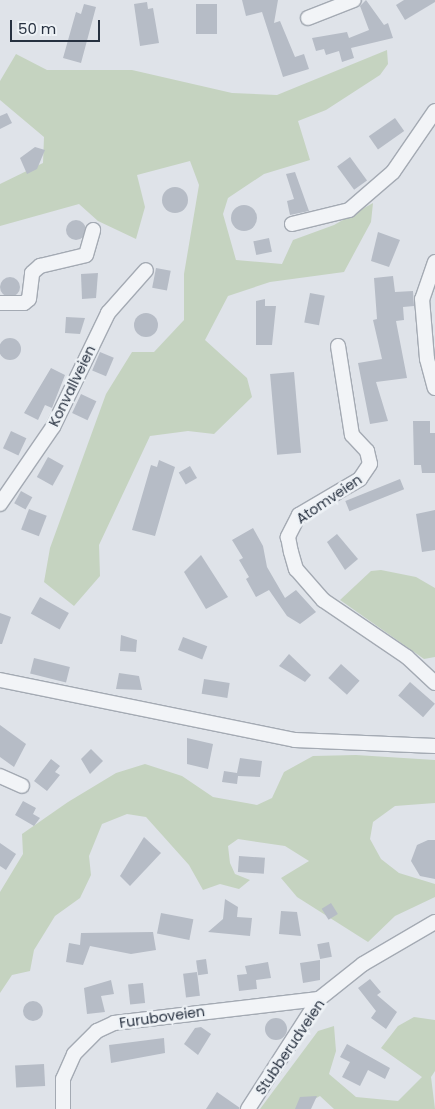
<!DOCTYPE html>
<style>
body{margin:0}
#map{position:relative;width:435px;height:1109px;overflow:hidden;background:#dfe3e9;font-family:Poppins,sans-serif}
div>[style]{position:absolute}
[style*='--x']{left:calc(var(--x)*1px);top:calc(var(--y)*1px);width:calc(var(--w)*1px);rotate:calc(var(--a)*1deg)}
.green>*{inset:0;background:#c5d3c0}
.building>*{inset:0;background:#b6bcc6;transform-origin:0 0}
.round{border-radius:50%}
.roads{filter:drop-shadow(1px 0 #a4aab3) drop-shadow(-1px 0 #a4aab3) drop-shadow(0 1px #a4aab3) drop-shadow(0 -1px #a4aab3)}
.minor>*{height:14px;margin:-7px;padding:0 7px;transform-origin:7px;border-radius:7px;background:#f2f4f7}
span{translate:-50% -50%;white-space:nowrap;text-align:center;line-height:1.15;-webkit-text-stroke:5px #eef2f6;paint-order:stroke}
.street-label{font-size:14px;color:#273140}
.scale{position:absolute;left:10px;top:20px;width:90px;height:22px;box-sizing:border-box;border:2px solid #273140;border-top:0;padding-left:6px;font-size:15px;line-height:18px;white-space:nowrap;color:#273140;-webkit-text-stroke:4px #eef2f6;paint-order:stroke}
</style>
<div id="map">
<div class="green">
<i style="clip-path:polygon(387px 50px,388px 64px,380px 75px,326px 110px,298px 121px,310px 160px,264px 174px,228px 198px,223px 214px,236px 260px,282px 264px,293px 240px,334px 225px,373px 203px,371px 222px,344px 272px,270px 282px,228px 296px,205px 340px,247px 378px,252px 397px,214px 434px,188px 431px,150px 436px,99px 545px,100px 576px,74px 606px,44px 582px,50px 548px,106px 394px,132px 352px,154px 352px,184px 320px,184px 274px,199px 185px,190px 161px,137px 175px,145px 207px,136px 239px,98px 221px,79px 204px,0 226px,0 184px,43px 163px,44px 137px,0 100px,0 81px,16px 54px,47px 70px,132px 70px,232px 93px,277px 95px)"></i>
<i style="clip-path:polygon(381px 570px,416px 577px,435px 588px,435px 657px,424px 659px,340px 600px,371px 571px)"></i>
<i style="clip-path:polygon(356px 755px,435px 760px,435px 803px,395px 806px,373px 822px,370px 839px,381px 859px,399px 873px,435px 884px,435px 897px,395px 916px,368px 942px,297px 897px,281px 878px,309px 861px,285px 846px,238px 839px,228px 846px,230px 863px,235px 874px,250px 880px,239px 889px,220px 884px,203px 890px,189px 865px,146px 817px,127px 814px,102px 824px,89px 856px,91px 875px,80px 898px,55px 916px,34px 950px,30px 971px,12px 975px,0 993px,0 892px,23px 854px,22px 834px,68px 802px,116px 773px,145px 764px,182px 776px,213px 797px,257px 805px,272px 798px,284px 772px,313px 756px)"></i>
<i style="clip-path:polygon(414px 1017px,435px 1020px,435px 1071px,431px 1077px,435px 1109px,334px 1109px,320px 1096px,297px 1109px,260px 1109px,318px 1031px,334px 1026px,336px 1051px,329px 1074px,356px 1097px,398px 1101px,422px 1077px,381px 1048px,398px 1026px)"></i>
</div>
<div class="building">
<i style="clip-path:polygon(242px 0,278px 0,274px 23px,280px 21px,295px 57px,304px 54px,309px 69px,283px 77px,262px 12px,246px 16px)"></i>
<i style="clip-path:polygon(366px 0,384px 25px,388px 23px,393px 38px,351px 48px,354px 58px,342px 62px,339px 51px,326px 55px,324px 49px,316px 51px,312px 38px,347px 32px,349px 38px,369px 30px,360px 6px)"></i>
<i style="clip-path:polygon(404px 0,435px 0,435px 2px,405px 20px,396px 5px)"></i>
<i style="clip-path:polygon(147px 2px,148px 9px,153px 8px,159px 43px,140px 46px,134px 4px)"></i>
<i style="clip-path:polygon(84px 4px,96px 7px,81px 63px,63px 58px,76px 12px,81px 14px)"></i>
<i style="left:196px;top:4px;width:21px;height:30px"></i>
<i style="clip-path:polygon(7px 113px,12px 123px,0 129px,0 116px)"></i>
<i style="left:395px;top:118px;width:16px;height:32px;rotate:55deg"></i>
<i style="clip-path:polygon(35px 147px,45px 150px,37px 169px,27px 174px,20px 158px)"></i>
<i style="left:350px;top:157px;width:29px;height:16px;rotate:54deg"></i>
<i style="clip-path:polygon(295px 172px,309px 211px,290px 215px,287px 201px,294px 199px,286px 174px)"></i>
<i class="round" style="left:162px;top:187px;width:26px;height:26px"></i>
<i class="round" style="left:231px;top:205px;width:26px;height:26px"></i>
<i class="round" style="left:66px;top:220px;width:20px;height:20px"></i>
<i style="clip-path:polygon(378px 232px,400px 240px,389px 267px,371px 261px)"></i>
<i style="left:269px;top:238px;width:14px;height:16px;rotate:78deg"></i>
<i style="left:156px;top:268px;width:15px;height:20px;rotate:11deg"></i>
<i style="clip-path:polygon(98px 273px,96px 298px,82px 299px,81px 274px)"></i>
<i style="clip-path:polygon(393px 276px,395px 292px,413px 291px,414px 306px,403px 307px,404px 320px,396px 321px,407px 378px,376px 382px,388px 421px,370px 424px,358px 363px,382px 359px,373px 320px,377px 319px,374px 278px)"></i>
<i class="round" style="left:0;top:277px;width:20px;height:20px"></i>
<i style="left:310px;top:293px;width:15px;height:30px;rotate:11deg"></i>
<i style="clip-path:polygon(265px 299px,265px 306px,276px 306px,272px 345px,256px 345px,256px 301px)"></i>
<i class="round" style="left:134px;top:313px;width:24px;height:24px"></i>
<i style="clip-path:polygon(66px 317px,85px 318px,80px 334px,65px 333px)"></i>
<i class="round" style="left:-1px;top:338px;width:22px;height:22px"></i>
<i style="left:100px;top:352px;width:15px;height:20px;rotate:23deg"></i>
<i style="clip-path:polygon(51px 368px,65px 375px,52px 408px,45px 405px,38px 420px,24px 413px)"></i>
<i style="left:294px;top:372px;width:81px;height:24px;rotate:85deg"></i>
<i style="left:81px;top:394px;width:17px;height:21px;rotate:25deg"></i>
<i style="clip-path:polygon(413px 421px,430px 421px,430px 433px,435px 433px,435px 473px,422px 473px,421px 465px,414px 465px)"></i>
<i style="left:11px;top:431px;width:17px;height:19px;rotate:25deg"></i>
<i style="left:48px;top:457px;width:18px;height:23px;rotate:29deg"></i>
<i style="clip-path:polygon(159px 460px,175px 467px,155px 536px,132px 530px,151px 465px,157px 467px)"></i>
<i style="left:190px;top:466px;width:14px;height:13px;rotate:60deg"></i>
<i style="left:400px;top:479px;width:11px;height:59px;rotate:68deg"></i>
<i style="left:21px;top:491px;width:13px;height:14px;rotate:29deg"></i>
<i style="left:29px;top:509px;width:19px;height:22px;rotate:21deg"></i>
<i style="clip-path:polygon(435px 510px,435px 550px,422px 552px,416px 514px)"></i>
<i style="clip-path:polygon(253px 528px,263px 546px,267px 567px,285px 598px,296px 590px,316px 612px,300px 624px,287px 616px,269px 590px,256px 597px,246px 579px,249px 577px,239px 560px,243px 558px,232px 540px)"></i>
<i style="clip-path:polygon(337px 534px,358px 559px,345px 570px,327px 542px)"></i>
<i style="clip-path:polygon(201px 555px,228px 597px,206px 609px,184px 572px)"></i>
<i style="left:40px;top:597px;width:33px;height:19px;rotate:29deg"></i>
<i style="clip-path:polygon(0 613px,11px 617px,2px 644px,0 644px)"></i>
<i style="clip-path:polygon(121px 635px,137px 640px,136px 652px,120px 651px)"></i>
<i style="left:183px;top:637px;width:26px;height:14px;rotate:21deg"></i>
<i style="clip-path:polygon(289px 654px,311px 675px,305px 682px,279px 666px)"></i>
<i style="left:34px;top:658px;width:37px;height:16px;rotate:14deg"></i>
<i style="left:341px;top:664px;width:25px;height:19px;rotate:42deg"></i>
<i style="clip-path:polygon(119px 673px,139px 676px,142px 690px,116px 689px)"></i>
<i style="left:204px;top:679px;width:26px;height:15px;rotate:9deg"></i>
<i style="left:410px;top:682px;width:33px;height:18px;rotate:41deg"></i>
<i style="clip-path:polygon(0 725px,26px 744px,14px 767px,0 757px)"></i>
<i style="clip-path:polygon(187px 738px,213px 744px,208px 769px,187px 764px)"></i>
<i style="clip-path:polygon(91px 749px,103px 761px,90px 774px,81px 759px)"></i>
<i style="clip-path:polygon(240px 758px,262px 761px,260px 777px,238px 776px,237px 784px,222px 782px,224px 771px,237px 773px)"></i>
<i style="clip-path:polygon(51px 759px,60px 766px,55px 772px,60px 775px,47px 791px,34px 781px)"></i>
<i style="clip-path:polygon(23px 801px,36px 808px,33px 814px,40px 818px,34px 826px,15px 815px)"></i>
<i style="clip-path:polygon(144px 837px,161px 853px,130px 886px,120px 876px)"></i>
<i style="clip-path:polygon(428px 840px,435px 840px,435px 879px,420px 876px,411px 861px,417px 845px)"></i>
<i style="clip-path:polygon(0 843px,16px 854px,6px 870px,0 866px)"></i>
<i style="left:239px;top:856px;width:26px;height:16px;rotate:4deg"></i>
<i style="clip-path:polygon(225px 899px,238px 907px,237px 917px,252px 918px,250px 936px,208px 932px,223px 919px)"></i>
<i style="left:331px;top:903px;width:13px;height:11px;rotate:58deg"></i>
<i style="clip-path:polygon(281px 911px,297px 912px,301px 936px,279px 934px)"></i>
<i style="left:161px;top:913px;width:33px;height:21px;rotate:11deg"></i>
<i style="clip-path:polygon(153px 932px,156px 950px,131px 954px,90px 946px,83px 965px,66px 962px,69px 943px,80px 945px,81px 933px)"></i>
<i style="left:329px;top:942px;width:15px;height:12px;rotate:79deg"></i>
<i style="left:206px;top:959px;width:15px;height:10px;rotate:82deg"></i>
<i style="clip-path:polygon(320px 960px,320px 980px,303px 983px,300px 963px)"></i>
<i style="clip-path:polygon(268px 962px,271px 978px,256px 980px,257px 989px,239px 991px,237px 975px,247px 974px,245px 966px)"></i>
<i style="left:197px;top:972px;width:24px;height:14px;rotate:83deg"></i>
<i style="clip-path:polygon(370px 979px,381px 992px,377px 995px,397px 1012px,386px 1029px,371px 1018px,376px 1011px,358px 988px)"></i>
<i style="clip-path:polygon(111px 980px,114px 994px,101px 996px,105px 1012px,87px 1014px,84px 988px)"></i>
<i style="left:143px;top:983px;width:20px;height:15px;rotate:84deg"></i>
<i class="round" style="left:23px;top:1001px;width:20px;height:20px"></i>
<i class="round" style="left:265px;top:1018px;width:22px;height:22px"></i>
<i style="clip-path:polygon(201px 1027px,211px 1034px,198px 1055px,184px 1044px,195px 1028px)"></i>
<i style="clip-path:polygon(164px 1038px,165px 1053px,111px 1063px,109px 1045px)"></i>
<i style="clip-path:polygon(347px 1044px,390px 1068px,385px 1079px,368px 1070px,360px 1086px,342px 1077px,350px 1062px,340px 1057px)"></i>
<i style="left:44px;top:1064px;width:22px;height:29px;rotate:87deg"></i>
<i style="clip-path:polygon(217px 1092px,240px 1108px,239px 1109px,206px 1109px)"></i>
<i style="clip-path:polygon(317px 1096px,311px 1109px,295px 1109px,300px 1097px)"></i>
</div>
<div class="roads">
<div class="minor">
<i style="--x:308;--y:18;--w:49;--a:-21.4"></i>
<i style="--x:292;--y:224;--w:59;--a:-13.8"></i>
<i style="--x:349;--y:210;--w:58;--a:-40.8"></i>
<i style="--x:393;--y:172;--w:74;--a:-55.5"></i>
<i style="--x:435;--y:262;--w:39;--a:109"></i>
<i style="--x:422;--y:299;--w:60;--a:85.2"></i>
<i style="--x:427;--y:359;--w:30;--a:75"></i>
<i style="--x:0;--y:303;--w:24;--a:0"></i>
<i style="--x:24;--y:303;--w:6;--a:-39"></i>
<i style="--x:29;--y:299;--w:26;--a:-83"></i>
<i style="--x:32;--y:273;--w:11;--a:-41"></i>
<i style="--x:40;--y:266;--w:47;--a:-13.4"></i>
<i style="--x:86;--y:255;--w:26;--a:-74"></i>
<i style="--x:338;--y:346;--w:90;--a:81.1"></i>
<i style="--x:352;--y:435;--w:22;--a:47"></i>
<i style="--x:367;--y:451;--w:13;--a:77"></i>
<i style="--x:370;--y:464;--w:18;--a:124"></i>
<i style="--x:360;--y:479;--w:71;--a:149.5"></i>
<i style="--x:299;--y:515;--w:25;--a:117"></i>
<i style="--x:288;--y:537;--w:15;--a:79"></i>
<i style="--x:291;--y:552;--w:18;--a:74"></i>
<i style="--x:296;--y:569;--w:41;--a:48.9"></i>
<i style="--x:323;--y:600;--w:102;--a:34.2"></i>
<i style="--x:407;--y:657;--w:38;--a:43"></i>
<i style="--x:0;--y:504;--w:93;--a:-55.5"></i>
<i style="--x:53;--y:427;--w:127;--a:-64.2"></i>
<i style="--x:108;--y:313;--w:57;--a:-48.5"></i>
<i style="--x:0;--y:680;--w:301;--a:11.5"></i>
<i style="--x:295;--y:740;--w:140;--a:2.5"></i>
<i style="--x:0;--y:776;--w:24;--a:24"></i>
<i style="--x:63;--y:1109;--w:30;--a:-90"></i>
<i style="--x:63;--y:1079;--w:27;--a:-66"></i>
<i style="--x:74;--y:1054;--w:33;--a:-45"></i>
<i style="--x:97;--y:1031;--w:19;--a:-25"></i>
<i style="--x:114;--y:1023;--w:206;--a:-6.7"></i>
<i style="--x:248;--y:1109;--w:131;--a:-57.2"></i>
<i style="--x:319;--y:999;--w:56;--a:-38.5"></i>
<i style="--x:363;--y:964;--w:83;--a:-30.3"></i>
</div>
</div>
<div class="street-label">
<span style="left:72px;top:386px;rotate:-64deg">Konvallveien</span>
<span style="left:329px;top:499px;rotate:-34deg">Atomveien</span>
<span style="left:162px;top:1017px;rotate:-8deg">Furuboveien</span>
<span style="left:290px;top:1047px;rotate:-56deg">Stubberudveien</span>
</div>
<div class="scale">50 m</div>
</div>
